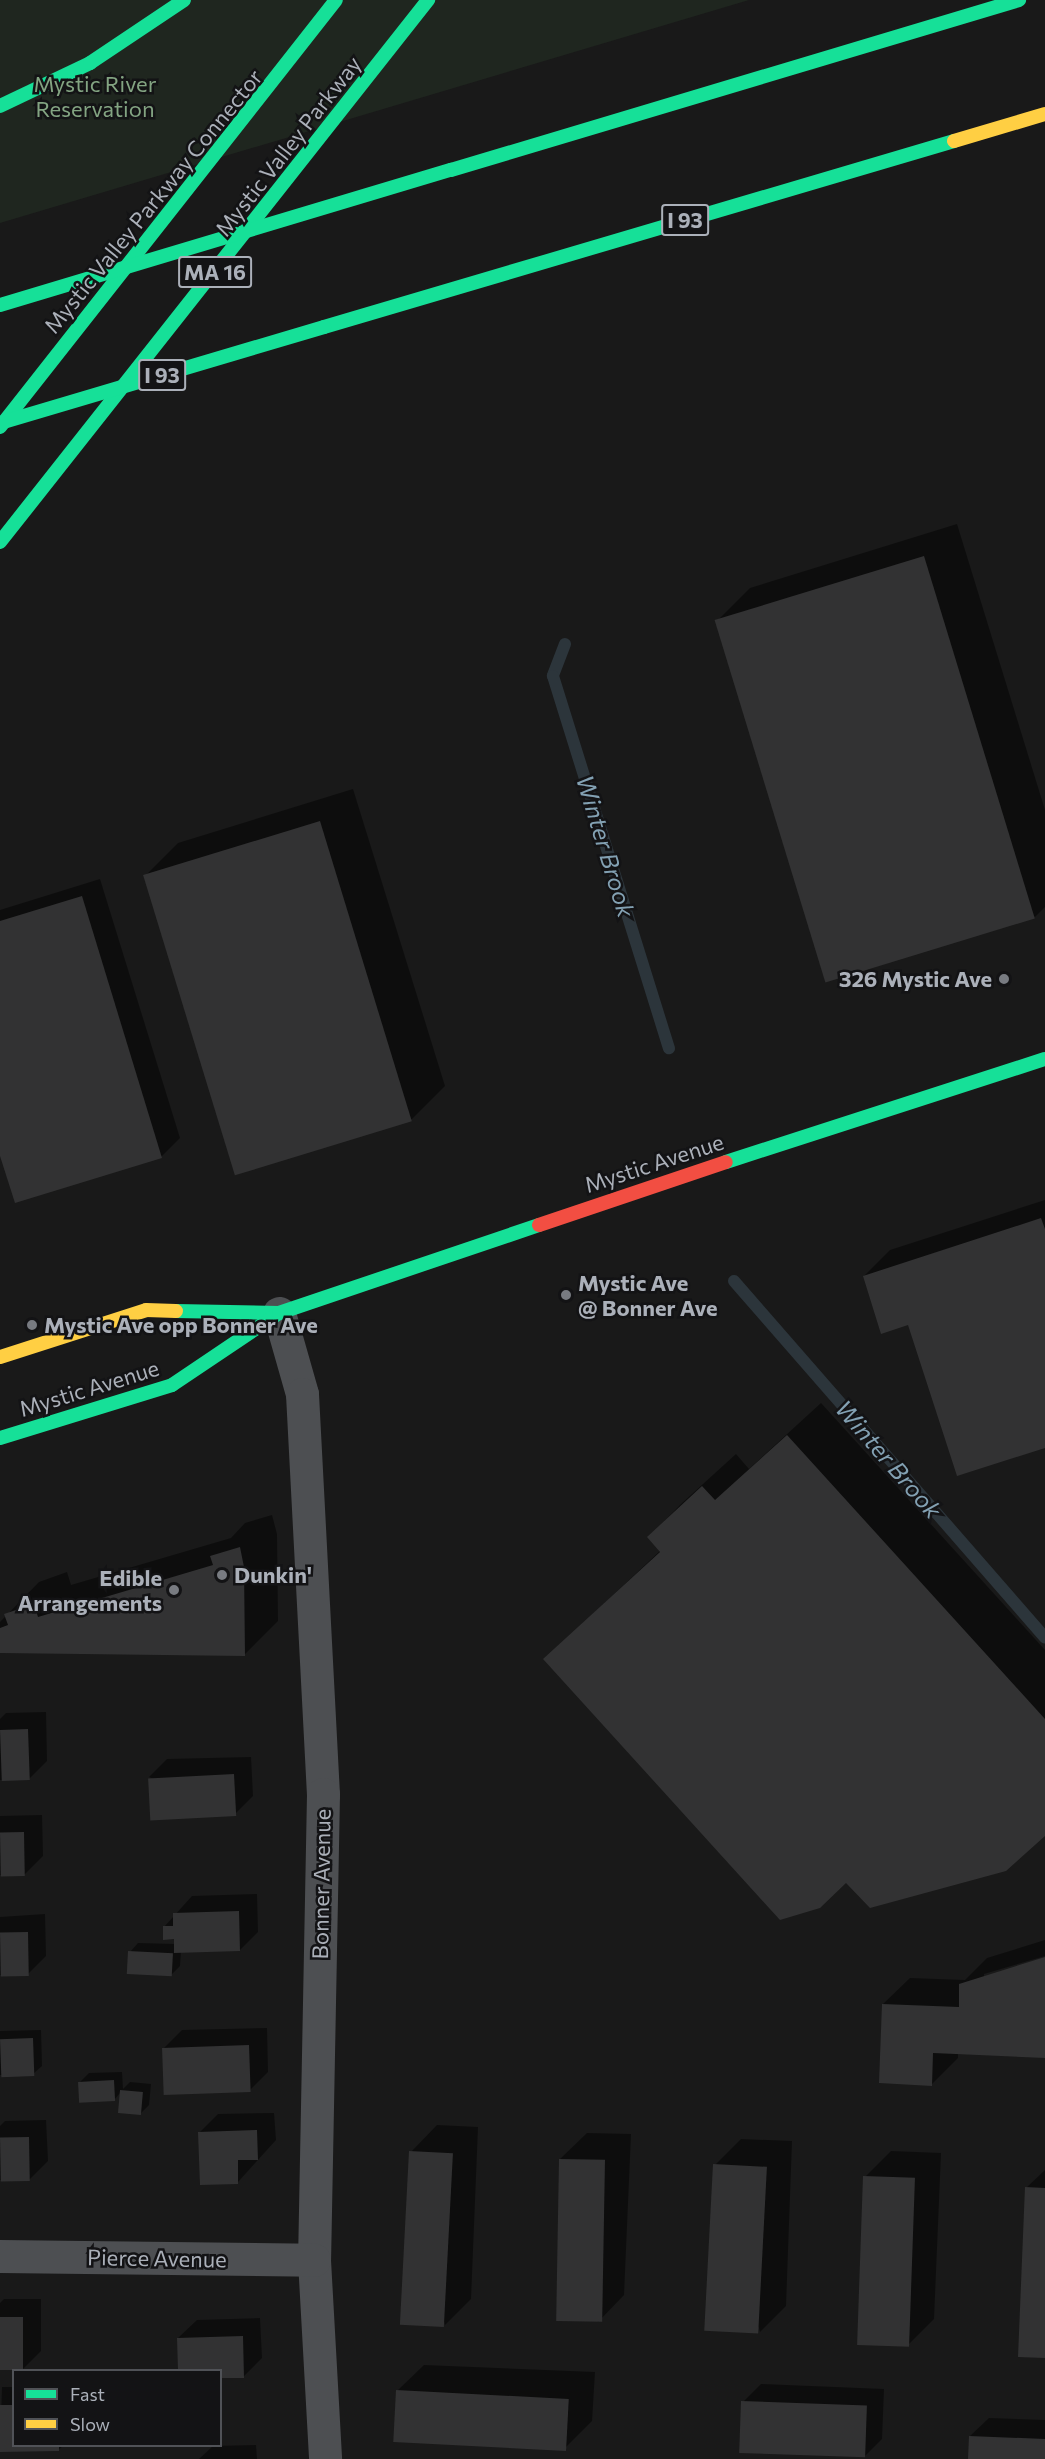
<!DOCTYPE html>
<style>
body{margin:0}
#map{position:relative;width:1045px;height:2459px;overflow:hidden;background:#191919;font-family:Commissioner,sans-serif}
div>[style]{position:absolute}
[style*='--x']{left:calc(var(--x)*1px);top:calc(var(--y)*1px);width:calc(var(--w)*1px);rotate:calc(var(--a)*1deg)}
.green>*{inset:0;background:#1f261f}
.shadow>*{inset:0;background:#0007}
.stream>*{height:12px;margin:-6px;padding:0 6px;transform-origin:6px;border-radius:6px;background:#2c353b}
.building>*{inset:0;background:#323233;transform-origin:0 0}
.street>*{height:33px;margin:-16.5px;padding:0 16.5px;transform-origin:16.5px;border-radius:16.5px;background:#4d4f52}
.fast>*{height:14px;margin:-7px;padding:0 7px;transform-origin:7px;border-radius:7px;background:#16e098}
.slow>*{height:14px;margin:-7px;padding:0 7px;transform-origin:7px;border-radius:7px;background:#ffcf43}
.jam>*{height:14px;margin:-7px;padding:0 7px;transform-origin:7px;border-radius:7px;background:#f24e42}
.fast-bridge>*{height:14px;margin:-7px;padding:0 7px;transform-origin:7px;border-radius:7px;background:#16e098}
.dots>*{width:16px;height:16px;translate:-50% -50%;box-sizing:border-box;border:3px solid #131315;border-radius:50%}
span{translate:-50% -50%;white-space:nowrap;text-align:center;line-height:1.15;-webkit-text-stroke:5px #131315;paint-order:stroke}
.shield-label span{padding:2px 4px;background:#131315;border:2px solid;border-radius:4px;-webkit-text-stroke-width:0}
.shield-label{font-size:21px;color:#abb0b9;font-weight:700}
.park-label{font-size:22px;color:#83a482}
.street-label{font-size:22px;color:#abb0b9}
.poi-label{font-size:22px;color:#abb0b9;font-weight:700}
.right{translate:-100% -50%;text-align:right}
.left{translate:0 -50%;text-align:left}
.water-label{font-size:24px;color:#83a1b3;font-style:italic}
.legend{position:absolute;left:12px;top:2369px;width:210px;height:78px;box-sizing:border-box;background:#131315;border:2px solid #505257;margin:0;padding:8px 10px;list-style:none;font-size:18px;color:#abb0b9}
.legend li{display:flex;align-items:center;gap:12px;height:30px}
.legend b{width:30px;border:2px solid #505257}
</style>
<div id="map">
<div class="green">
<i style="clip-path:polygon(0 0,749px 0,0 223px)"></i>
</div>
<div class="shadow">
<i style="clip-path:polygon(957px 524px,1045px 810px,1045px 907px,1035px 917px,717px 621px,750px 588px)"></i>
<i style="clip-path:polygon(353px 789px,445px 1086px,412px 1119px,236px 1173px,145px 876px,178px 843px)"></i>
<i style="clip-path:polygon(100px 879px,180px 1138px,162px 1156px,16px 1201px,0 1151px,0 910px)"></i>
<i style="clip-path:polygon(1045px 1200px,1045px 1446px,909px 1323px,864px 1276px,890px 1250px)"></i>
<i style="clip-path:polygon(821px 1403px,1045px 1650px,1045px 1834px,846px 1881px,545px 1659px,661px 1550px,649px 1537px,681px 1504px,736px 1454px,749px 1469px)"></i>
<i style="clip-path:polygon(272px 1515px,277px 1534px,278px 1621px,245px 1654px,0 1652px,0 1622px,39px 1582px,67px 1572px,71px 1585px,231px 1538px,245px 1523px)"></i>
<i style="clip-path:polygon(46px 1712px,47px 1761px,29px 1779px,0 1780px,0 1719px,6px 1713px)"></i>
<i style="clip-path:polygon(251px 1757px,253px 1796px,235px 1814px,149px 1777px,167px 1759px)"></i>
<i style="clip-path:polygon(42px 1815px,43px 1856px,25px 1874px,0 1875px,0 1816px)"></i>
<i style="clip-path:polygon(257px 1894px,258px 1932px,240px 1950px,181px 1951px,180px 1966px,171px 1975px,130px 1952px,138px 1943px,175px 1944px,175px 1938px,164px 1927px,192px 1896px)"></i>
<i style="clip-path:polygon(45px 1914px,46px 1956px,28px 1974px,0 1975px,0 1917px)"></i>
<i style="clip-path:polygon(1045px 1940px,1045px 1956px,984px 1974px,984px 1978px,1045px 1959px,1045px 2056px,958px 2053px,958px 2058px,932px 2084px,883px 2004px,910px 1978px,965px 1980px,987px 1958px)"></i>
<i style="clip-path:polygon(267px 2028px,268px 2072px,250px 2090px,164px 2048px,182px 2030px)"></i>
<i style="clip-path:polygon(41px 2030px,42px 2066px,33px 2074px,0 2075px,0 2031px)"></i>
<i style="clip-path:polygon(122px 2072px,123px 2089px,130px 2082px,151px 2084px,149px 2105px,140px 2114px,121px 2092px,114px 2100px,80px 2082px,89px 2073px)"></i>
<i style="clip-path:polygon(274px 2113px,276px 2140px,238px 2182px,200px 2132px,218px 2114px)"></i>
<i style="clip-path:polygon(46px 2120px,48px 2161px,30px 2179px,0 2180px,0 2126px,5px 2121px)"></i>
<i style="clip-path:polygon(437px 2125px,478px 2127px,471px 2299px,445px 2325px,411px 2152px)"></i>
<i style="clip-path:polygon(587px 2133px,631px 2134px,624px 2295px,598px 2322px,560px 2159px)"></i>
<i style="clip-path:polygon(741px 2139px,792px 2141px,786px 2306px,760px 2332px,715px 2165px)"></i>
<i style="clip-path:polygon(891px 2151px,941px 2153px,934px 2319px,908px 2345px,865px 2177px)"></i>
<i style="clip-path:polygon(1045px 2170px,1045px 2357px,1026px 2188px)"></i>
<i style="clip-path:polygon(4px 2299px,41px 2299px,41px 2351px,23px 2369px,0 2369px,0 2303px)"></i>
<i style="clip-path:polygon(260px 2318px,262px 2358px,244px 2376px,220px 2370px,179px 2370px,178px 2338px,197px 2320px)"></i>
<i style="clip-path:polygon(424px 2365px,595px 2372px,592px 2421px,566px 2447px,397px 2391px)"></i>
<i style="clip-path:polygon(761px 2384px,884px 2389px,882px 2439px,864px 2457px,743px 2402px)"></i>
<i style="clip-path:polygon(2px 2387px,14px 2387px,14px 2446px,63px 2446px,58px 2450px,0 2450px)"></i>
<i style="clip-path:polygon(989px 2418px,1045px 2420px,1045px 2459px,970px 2459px,970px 2436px)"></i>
<i style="clip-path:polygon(256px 2445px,257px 2459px,199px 2459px,213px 2446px)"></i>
</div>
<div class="stream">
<i style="--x:565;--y:644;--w:34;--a:111"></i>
<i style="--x:553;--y:676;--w:390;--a:72.7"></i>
<i style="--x:734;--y:1281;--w:473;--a:48.9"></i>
</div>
<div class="building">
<i style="left:924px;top:556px;width:379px;height:219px;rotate:73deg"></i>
<i style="left:320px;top:821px;width:314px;height:185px;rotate:73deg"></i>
<i style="clip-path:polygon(82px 896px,162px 1158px,15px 1203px,0 1156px,0 921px)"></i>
<i style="clip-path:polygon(1041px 1218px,1045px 1229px,1045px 1448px,957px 1476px,908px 1325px,881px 1334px,863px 1276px)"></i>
<i style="clip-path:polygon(787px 1435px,1045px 1719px,1045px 1836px,1006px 1871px,870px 1908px,846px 1883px,820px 1908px,780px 1920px,543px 1659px,660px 1552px,647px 1537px,702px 1486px,715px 1500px)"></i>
<i style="clip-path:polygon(240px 1547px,244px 1567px,245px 1656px,0 1653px,0 1628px,8px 1625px,4px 1614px,34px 1604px,38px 1617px,213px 1565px,210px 1556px)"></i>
<i style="left:28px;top:1729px;width:51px;height:28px;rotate:88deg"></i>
<i style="left:234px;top:1774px;width:42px;height:86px;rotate:87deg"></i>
<i style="left:24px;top:1832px;width:44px;height:24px;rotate:89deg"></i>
<i style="clip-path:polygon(239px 1911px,240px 1951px,174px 1953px,174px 1939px,163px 1940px,163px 1926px,173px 1926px,173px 1913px)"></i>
<i style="left:28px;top:1932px;width:44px;height:28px;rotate:89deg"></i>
<i style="left:128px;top:1951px;width:45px;height:23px;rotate:3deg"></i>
<i style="clip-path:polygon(1045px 1957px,1045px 2058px,933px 2053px,932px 2086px,879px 2083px,882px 2004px,959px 2007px,959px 1984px)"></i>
<i style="left:33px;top:2038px;width:38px;height:33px;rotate:88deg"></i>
<i style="left:249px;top:2045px;width:47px;height:87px;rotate:88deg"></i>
<i style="left:114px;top:2080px;width:21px;height:36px;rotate:87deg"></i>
<i style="left:120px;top:2090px;width:23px;height:23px;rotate:5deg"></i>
<i style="clip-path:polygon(257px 2130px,258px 2160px,238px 2160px,238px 2184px,200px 2185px,198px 2132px)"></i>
<i style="left:29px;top:2137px;width:44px;height:29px;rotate:89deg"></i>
<i style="left:409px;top:2151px;width:44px;height:174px;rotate:3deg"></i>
<i style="left:559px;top:2159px;width:46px;height:162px;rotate:1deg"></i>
<i style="left:713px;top:2164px;width:54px;height:167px;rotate:3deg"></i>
<i style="left:863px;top:2176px;width:52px;height:169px;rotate:2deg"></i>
<i style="clip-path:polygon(1025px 2187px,1045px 2188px,1045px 2358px,1018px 2357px)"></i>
<i style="left:0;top:2317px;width:23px;height:53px"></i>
<i style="clip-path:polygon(243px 2336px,244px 2378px,220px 2378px,220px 2370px,178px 2370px,177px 2338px)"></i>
<i style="left:396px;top:2390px;width:173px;height:52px;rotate:3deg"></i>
<i style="left:741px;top:2401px;width:126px;height:52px;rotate:2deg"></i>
<i style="clip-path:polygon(0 2405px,14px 2405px,14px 2446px,59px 2446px,59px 2451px,0 2452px)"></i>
<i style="clip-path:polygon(969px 2436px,1045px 2439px,1045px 2459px,968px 2459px)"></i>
</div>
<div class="street">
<i style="--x:279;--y:1313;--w:84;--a:74.1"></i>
<i style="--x:302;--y:1394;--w:401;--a:87"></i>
<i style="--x:323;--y:1794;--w:466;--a:91.1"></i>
<i style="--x:314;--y:2260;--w:199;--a:86.8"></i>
<i style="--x:0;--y:2256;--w:314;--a:0.7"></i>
</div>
<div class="fast">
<i style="--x:0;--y:106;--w:100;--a:-25.5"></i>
<i style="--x:90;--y:63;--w:113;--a:-33.8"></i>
<i style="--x:451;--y:170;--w:593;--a:-16.66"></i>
<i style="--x:324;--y:327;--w:657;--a:-16.45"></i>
<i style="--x:0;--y:427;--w:543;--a:-51.8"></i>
<i style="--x:0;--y:542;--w:691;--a:-51.7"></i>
<i style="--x:726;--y:1162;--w:335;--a:-17.9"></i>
<i style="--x:176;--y:1311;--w:103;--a:1.1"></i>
<i style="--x:0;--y:1438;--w:180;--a:-17.1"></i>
<i style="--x:172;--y:1385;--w:129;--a:-33.9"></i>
<i style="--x:279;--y:1313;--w:274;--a:-18.7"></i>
</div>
<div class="slow">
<i style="--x:954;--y:141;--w:95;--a:-16.5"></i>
<i style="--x:0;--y:1357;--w:153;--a:-17.8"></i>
<i style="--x:146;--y:1310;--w:30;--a:2"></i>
</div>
<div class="jam">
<i style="--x:539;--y:1225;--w:197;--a:-18.6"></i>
</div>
<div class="fast-bridge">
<i style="--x:0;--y:305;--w:471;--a:-16.7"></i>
<i style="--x:0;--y:423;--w:338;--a:-16.5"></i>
</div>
<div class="dots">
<i style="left:1004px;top:979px;background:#787b81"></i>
<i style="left:566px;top:1295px;background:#787b81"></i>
<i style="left:32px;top:1325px;background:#787b81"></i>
<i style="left:222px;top:1575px;background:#787b81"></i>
<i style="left:174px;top:1590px;background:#787b81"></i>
</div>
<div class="shield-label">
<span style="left:685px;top:220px">I 93</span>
<span style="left:215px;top:272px">MA 16</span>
<span style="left:162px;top:375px">I 93</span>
</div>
<div class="park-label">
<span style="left:95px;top:96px">Mystic River<br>Reservation</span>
</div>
<div class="street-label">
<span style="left:288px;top:146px;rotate:-52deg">Mystic Valley Parkway</span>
<span style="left:153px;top:201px;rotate:-51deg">Mystic Valley Parkway Connector</span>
<span style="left:654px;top:1163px;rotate:-18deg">Mystic Avenue</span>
<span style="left:89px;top:1388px;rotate:-17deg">Mystic Avenue</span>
<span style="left:321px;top:1884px;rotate:-89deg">Bonner Avenue</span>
<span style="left:157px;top:2258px;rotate:1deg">Pierce Avenue</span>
</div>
<div class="poi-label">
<span class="right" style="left:992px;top:979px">326 Mystic Ave</span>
<span class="left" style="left:578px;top:1295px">Mystic Ave<br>@ Bonner Ave</span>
<span class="left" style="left:44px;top:1325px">Mystic Ave opp Bonner Ave</span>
<span class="left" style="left:234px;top:1575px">Dunkin'</span>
<span class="right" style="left:162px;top:1590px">Edible<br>Arrangements</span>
</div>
<div class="water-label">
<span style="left:606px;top:846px;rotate:73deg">Winter Brook</span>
<span style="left:889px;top:1459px;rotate:49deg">Winter Brook</span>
</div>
<ul class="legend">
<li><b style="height:8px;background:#16e098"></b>Fast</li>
<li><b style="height:8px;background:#ffcf43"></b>Slow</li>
</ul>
</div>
